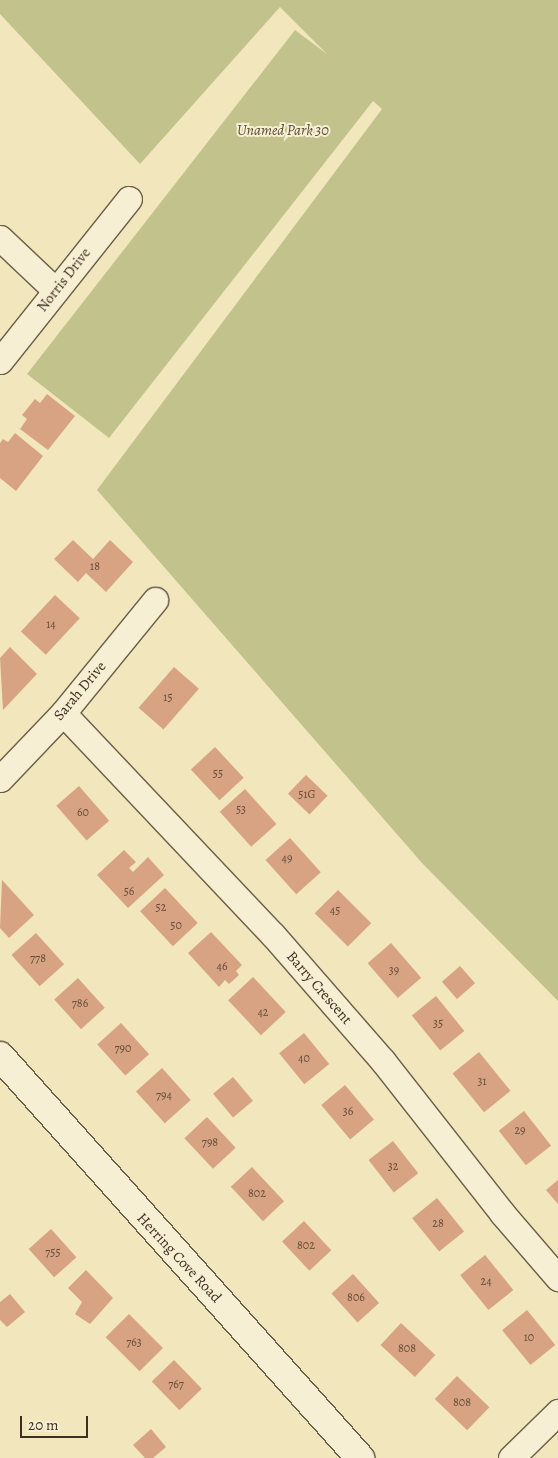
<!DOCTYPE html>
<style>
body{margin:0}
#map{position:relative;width:558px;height:1458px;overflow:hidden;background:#f2e6bc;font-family:Alegreya,serif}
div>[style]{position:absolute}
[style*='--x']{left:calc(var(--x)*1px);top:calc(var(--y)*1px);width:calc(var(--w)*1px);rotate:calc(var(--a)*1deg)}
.green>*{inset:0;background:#c2c38c}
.building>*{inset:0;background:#d8a383;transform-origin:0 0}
.roads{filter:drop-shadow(1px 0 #6a5e47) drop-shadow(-1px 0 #6a5e47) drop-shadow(0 1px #6a5e47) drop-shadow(0 -1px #6a5e47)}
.street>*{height:25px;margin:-12.5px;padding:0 12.5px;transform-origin:12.5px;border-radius:12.5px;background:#f7efd3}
.secondary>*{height:28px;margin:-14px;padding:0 14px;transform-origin:14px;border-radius:14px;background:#f7efd3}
span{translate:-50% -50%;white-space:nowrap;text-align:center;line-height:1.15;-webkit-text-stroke:4px #f7efd3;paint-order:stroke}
.number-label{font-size:12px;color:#644d39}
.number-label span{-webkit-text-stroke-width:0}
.park-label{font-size:15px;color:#584d36;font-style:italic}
.street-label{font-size:15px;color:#3d3020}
.scale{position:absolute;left:20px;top:1416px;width:68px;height:22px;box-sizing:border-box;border:2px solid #3d3020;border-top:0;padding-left:6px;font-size:15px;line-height:18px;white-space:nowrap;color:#3d3020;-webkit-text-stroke:4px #f7efd3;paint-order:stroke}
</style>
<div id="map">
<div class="green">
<i style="clip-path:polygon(0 0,558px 0,558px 1001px,422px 863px,97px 490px,382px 109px,373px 101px,109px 438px,27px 374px,295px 30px,327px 54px,280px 7px,140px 164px,0 14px)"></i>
</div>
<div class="building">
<i style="clip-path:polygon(47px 394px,75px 416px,48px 450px,20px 429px,27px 419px,22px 415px,35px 399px,40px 403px)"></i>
<i style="clip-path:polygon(15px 433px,43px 456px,16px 491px,0 478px,0 443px,3px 439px,8px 442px)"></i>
<i style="clip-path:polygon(73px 540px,93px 559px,110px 540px,133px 562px,106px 592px,86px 573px,78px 582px,54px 559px)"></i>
<i style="left:55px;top:595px;width:34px;height:50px;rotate:43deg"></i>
<i style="clip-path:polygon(10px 647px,37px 674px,3px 710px,0 658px)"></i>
<i style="left:174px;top:667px;width:33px;height:54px;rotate:41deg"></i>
<i style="left:215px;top:747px;width:42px;height:33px;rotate:47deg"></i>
<i style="left:306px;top:775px;width:30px;height:26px;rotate:44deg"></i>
<i style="left:79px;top:786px;width:46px;height:30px;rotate:49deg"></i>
<i style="left:245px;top:789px;width:47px;height:34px;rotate:48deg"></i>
<i style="left:290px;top:838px;width:46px;height:33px;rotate:48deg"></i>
<i style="clip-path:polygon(124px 850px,136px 862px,129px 868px,133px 872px,148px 857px,164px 875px,128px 908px,97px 875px)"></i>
<i style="clip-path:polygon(2px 880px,34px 915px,9px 938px,0 928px)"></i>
<i style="left:165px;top:888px;width:48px;height:34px;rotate:47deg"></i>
<i style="left:338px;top:890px;width:47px;height:33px;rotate:45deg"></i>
<i style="clip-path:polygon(211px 932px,242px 965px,236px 971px,239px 975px,229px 984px,225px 980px,219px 987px,188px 953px)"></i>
<i style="left:36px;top:933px;width:42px;height:33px;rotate:48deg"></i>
<i style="left:391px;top:943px;width:46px;height:31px;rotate:49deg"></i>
<i style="left:460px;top:966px;width:23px;height:24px;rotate:49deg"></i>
<i style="left:253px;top:977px;width:48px;height:34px;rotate:47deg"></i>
<i style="left:78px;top:978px;width:40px;height:32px;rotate:48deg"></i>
<i style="left:436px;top:996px;width:45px;height:31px;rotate:51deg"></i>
<i style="left:121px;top:1023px;width:42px;height:32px;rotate:48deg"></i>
<i style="left:304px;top:1033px;width:40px;height:32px;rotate:51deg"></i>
<i style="left:479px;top:1052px;width:50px;height:34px;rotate:51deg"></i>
<i style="left:162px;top:1068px;width:43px;height:35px;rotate:48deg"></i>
<i style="left:233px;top:1077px;width:31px;height:26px;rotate:50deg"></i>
<i style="left:345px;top:1085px;width:45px;height:31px;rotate:50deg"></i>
<i style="left:524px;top:1111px;width:44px;height:32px;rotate:52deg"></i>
<i style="left:207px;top:1117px;width:42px;height:31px;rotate:47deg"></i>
<i style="left:393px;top:1141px;width:41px;height:31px;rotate:52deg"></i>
<i style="left:252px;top:1167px;width:47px;height:29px;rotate:47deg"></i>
<i style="clip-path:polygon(558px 1180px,558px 1204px,546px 1190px)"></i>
<i style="left:437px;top:1198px;width:43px;height:32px;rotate:51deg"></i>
<i style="left:304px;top:1221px;width:40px;height:30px;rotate:47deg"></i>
<i style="left:51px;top:1229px;width:38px;height:30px;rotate:48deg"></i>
<i style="left:485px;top:1255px;width:45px;height:32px;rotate:51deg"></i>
<i style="clip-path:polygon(86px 1270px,113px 1298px,90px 1324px,75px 1314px,82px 1302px,68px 1288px)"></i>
<i style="left:353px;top:1274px;width:39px;height:29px;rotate:48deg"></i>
<i style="clip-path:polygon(10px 1294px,25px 1312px,7px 1327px,0 1320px,0 1302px)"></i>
<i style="left:527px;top:1310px;width:45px;height:32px;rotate:51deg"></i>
<i style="left:129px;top:1314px;width:48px;height:33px;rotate:45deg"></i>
<i style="left:401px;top:1323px;width:47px;height:30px;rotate:43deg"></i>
<i style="left:174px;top:1360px;width:40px;height:31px;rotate:46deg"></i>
<i style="left:457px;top:1376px;width:45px;height:32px;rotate:44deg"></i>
<i style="clip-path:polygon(151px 1429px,166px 1447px,153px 1458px,145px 1458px,133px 1445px)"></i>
</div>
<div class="roads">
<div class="street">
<i style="--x:0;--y:238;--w:76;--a:43.4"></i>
<i style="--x:0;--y:361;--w:207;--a:-51.5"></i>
<i style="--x:63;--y:713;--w:306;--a:46.6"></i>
<i style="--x:273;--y:935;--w:167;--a:48.9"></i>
<i style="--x:383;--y:1061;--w:193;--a:51.9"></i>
<i style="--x:502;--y:1213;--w:86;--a:49.3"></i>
<i style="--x:0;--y:779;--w:91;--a:-46.3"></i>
<i style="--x:63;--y:713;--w:146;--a:-50.8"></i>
<i style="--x:511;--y:1458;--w:66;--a:-44.4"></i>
</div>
<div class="secondary">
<i style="--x:0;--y:1056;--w:540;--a:48.15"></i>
</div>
</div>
<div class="number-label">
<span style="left:95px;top:567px">18</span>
<span style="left:51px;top:625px">14</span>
<span style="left:168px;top:698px">15</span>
<span style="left:218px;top:774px">55</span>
<span style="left:307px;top:795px">51G</span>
<span style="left:241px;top:810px">53</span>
<span style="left:83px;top:813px">60</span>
<span style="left:287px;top:859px">49</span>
<span style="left:129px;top:892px">56</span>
<span style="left:161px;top:908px">52</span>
<span style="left:335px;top:911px">45</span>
<span style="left:176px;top:926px">50</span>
<span style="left:38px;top:959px">778</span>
<span style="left:222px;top:967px">46</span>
<span style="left:394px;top:971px">39</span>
<span style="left:80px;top:1004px">786</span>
<span style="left:263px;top:1013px">42</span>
<span style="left:438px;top:1024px">35</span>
<span style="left:123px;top:1049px">790</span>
<span style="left:304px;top:1059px">40</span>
<span style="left:482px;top:1082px">31</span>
<span style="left:164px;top:1096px">794</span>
<span style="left:348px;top:1112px">36</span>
<span style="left:520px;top:1131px">29</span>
<span style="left:210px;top:1143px">798</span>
<span style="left:393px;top:1167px">32</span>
<span style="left:257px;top:1194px">802</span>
<span style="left:438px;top:1224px">28</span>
<span style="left:306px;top:1246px">802</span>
<span style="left:53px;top:1253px">755</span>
<span style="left:486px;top:1282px">24</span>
<span style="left:356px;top:1298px">806</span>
<span style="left:529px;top:1338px">10</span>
<span style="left:134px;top:1343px">763</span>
<span style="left:407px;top:1349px">808</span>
<span style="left:176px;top:1385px">767</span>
<span style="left:462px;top:1403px">808</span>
</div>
<div class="park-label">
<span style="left:283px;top:131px">Unamed Park 30</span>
</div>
<div class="street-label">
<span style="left:64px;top:280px;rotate:-52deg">Norris Drive</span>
<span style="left:80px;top:691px;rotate:-50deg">Sarah Drive</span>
<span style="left:319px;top:988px;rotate:49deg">Barry Crescent</span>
<span style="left:179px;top:1258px;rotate:47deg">Herring Cove Road</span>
</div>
<div class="scale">20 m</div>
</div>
